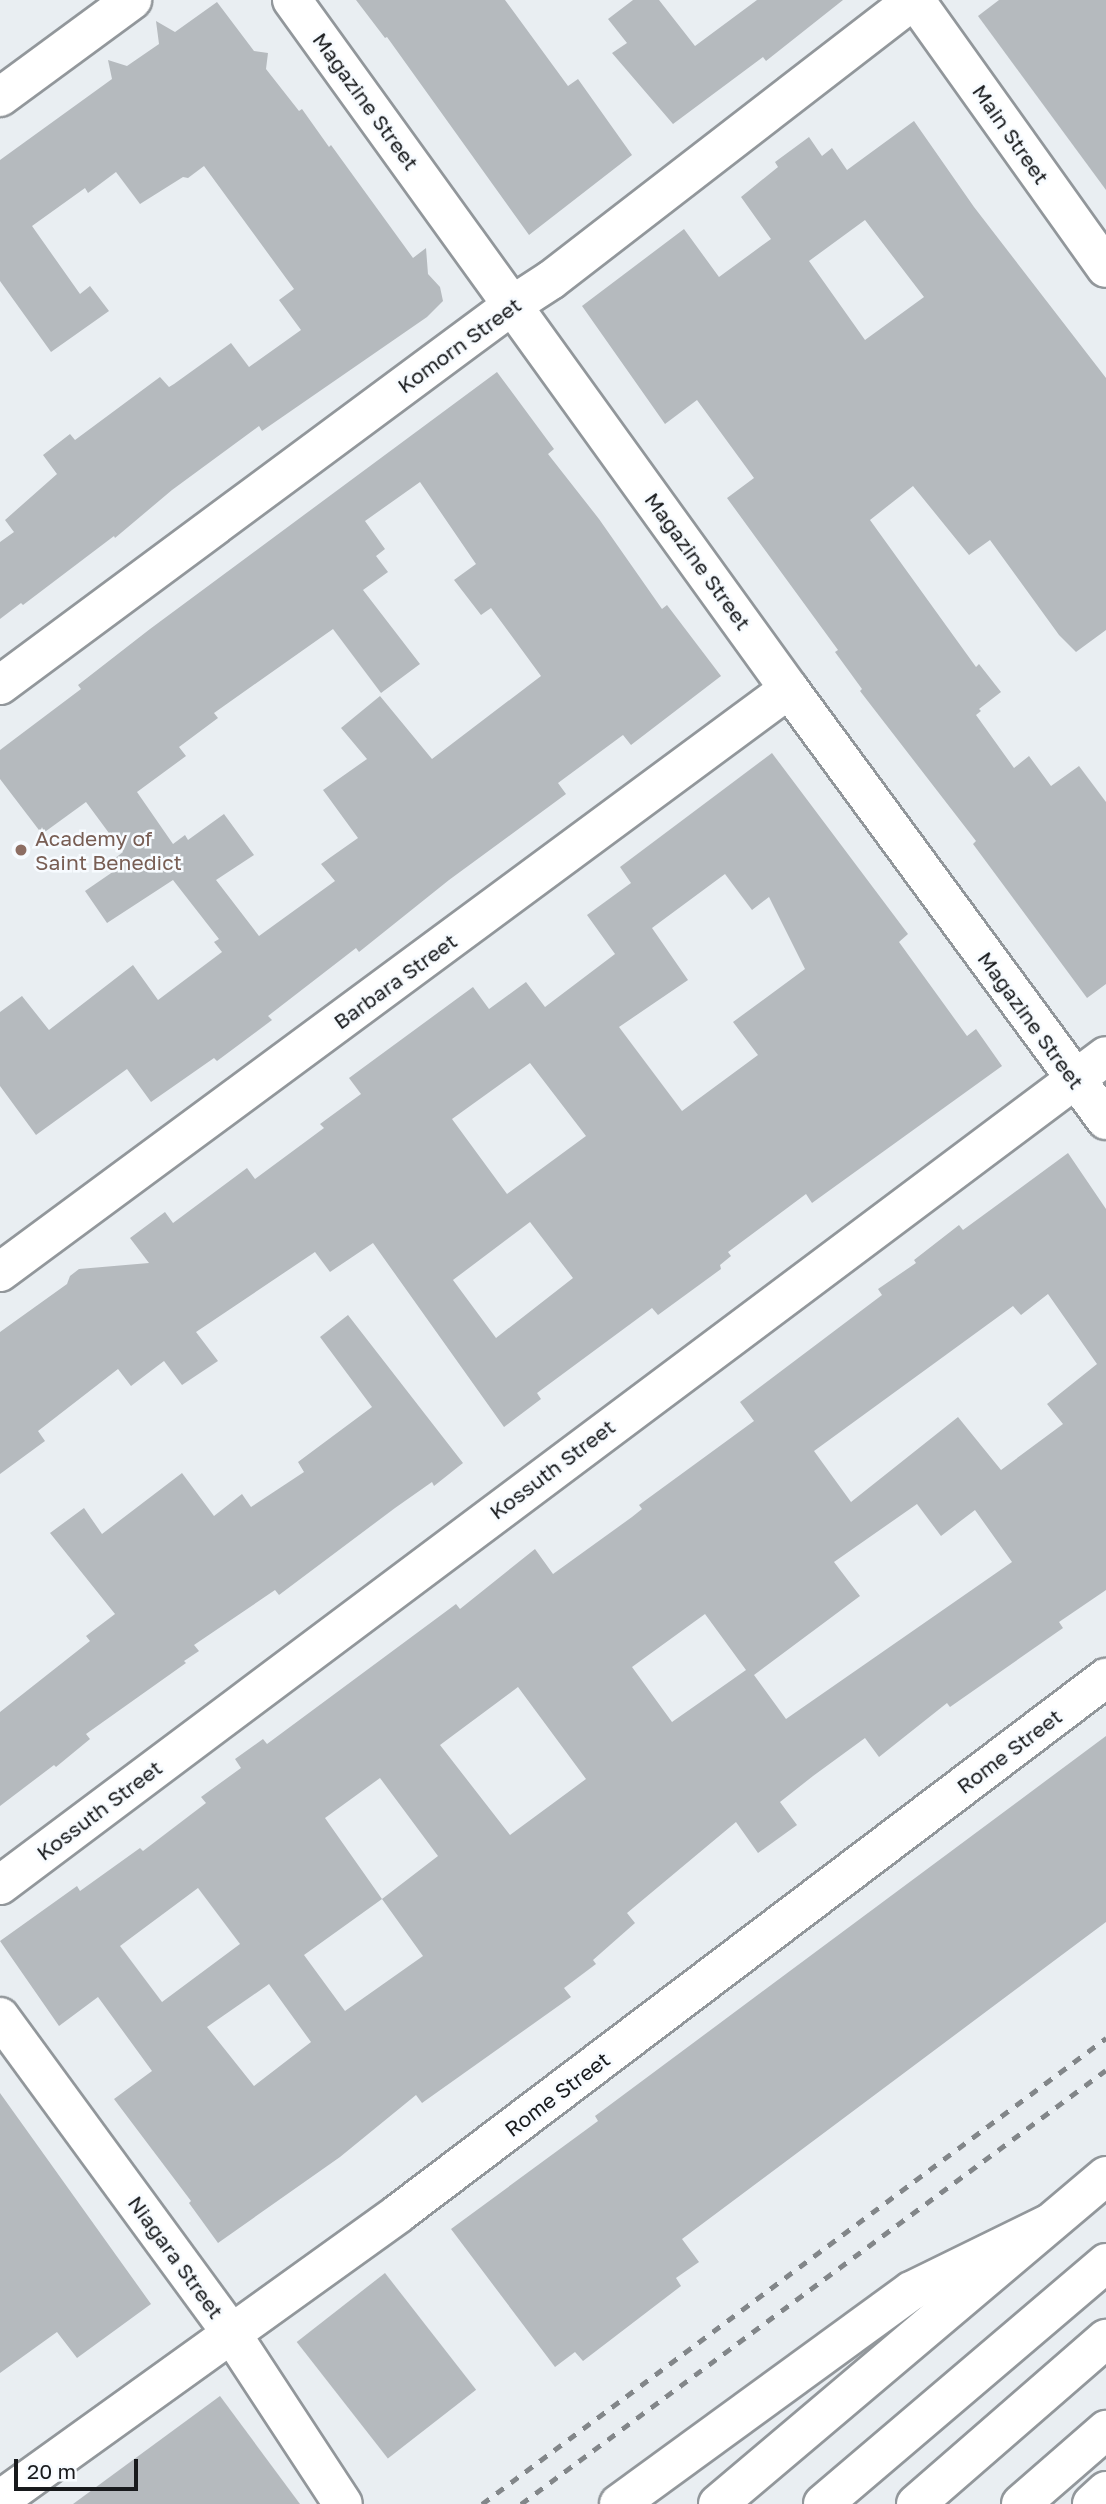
<!DOCTYPE html>
<style>
body{margin:0}
#map{position:relative;width:1106px;height:2504px;overflow:hidden;background:#e9eef2;font-family:"Golos Text",sans-serif}
div>[style]{position:absolute}
[style*='--x']{left:calc(var(--x)*1px);top:calc(var(--y)*1px);width:calc(var(--w)*1px);rotate:calc(var(--a)*1deg)}
.building>*{inset:0;background:#b5babe;transform-origin:0 0}
.roads{filter:drop-shadow(2px 0 #92979b) drop-shadow(-2px 0 #92979b) drop-shadow(0 2px #92979b) drop-shadow(0 -2px #92979b)}
.minor>*{height:38px;margin:-19px;padding:0 19px;transform-origin:19px;border-radius:19px;background:#fff}
.highway>*{height:38px;margin:-19px;padding:0 19px;transform-origin:19px;border-radius:19px;background:#fff}
.rail>*{height:5px;margin-top:-2.5px;transform-origin:0;background:repeating-linear-gradient(90deg,#828689 0 9px,transparent 0 18px)}
.dots>*{width:19px;height:19px;translate:-50% -50%;box-sizing:border-box;border:4px solid #f7fbff;border-radius:50%}
span{translate:-50% -50%;white-space:nowrap;text-align:center;line-height:1.15;-webkit-text-stroke:5px #f7fbff;paint-order:stroke}
.street-label{font-size:21px;color:#181a1c}
.education-label{font-size:21px;color:#785e54}
.left{translate:0 -50%;text-align:left}
.scale{position:absolute;left:14px;top:2459px;width:124px;height:32px;box-sizing:border-box;border:4px solid #181a1c;border-top:0;padding-left:9px;font-size:21px;line-height:24px;white-space:nowrap;color:#181a1c;-webkit-text-stroke:5px #f7fbff;paint-order:stroke}
</style>
<div id="map">
<div class="building">
<i style="clip-path:polygon(356px 0,505px 0,568px 86px,578px 79px,632px 155px,529px 235px,387px 37px,385px 38px)"></i>
<i style="clip-path:polygon(633px 0,659px 0,695px 46px,757px 0,843px 0,766px 61px,763px 57px,673px 124px,612px 53px,627px 43px,608px 19px)"></i>
<i style="clip-path:polygon(999px 0,1106px 0,1106px 190px,978px 16px)"></i>
<i style="clip-path:polygon(217px 2px,254px 51px,268px 53px,266px 69px,299px 111px,302px 109px,329px 147px,331px 145px,413px 258px,426px 248px,428px 274px,440px 287px,443px 301px,427px 317px,262px 431px,259px 426px,172px 490px,115px 538px,114px 536px,23px 605px,21px 603px,0 619px,0 542px,14px 532px,5px 520px,57px 474px,43px 455px,70px 434px,75px 440px,160px 377px,169px 387px,174px 384px,231px 343px,249px 367px,301px 330px,279px 300px,294px 289px,204px 166px,188px 178px,183px 177px,140px 204px,116px 172px,88px 193px,85px 188px,32px 226px,80px 294px,90px 286px,109px 311px,51px 352px,0 281px,0 160px,112px 79px,108px 60px,127px 66px,159px 44px,156px 21px,175px 32px)"></i>
<i style="clip-path:polygon(evenodd,914px 121px,974px 207px,1106px 378px,1106px 630px,1076px 652px,1059px 635px,990px 540px,969px 555px,913px 486px,870px 520px,976px 667px,979px 664px,1001px 692px,979px 709px,981px 711px,976px 715px,1014px 768px,1029px 756px,1051px 786px,1079px 766px,1106px 802px,1106px 984px,1087px 998px,973px 844px,976px 841px,860px 691px,862px 689px,835px 652px,838px 650px,727px 498px,754px 478px,697px 400px,665px 424px,582px 306px,684px 229px,719px 277px,771px 239px,741px 197px,778px 167px,775px 162px,809px 137px,822px 156px,832px 148px,847px 170px,914px 121px,865px 220px,924px 297px,865px 340px,809px 261px,865px 220px)"></i>
<i style="clip-path:polygon(evenodd,497px 372px,554px 449px,548px 454px,599px 519px,662px 609px,667px 605px,721px 676px,631px 745px,623px 735px,558px 783px,566px 794px,449px 880px,359px 952px,356px 948px,268px 1016px,272px 1020px,217px 1061px,214px 1058px,151px 1102px,127px 1069px,36px 1135px,0 1086px,0 1012px,22px 996px,49px 1030px,133px 965px,158px 1000px,222px 952px,214px 942px,219px 939px,173px 880px,107px 923px,85px 891px,117px 869px,110px 862px,123px 852px,86px 802px,42px 834px,0 779px,0 750px,81px 689px,78px 685px,150px 629px,497px 372px,420px 482px,476px 564px,454px 580px,481px 615px,491px 608px,541px 676px,432px 759px,380px 696px,341px 728px,367px 759px,323px 790px,358px 838px,321px 864px,335px 881px,259px 936px,216px 880px,254px 855px,224px 814px,188px 840px,185px 835px,173px 844px,137px 792px,186px 756px,179px 747px,218px 718px,214px 713px,333px 629px,381px 693px,420px 664px,363px 590px,388px 572px,376px 556px,385px 549px,365px 521px,420px 482px)"></i>
<i style="clip-path:polygon(evenodd,772px 753px,908px 934px,899px 942px,967px 1036px,976px 1029px,1002px 1066px,812px 1203px,806px 1194px,728px 1252px,731px 1256px,720px 1265px,721px 1269px,658px 1315px,652px 1308px,537px 1393px,541px 1399px,504px 1427px,373px 1243px,330px 1272px,315px 1252px,196px 1332px,218px 1361px,182px 1385px,164px 1361px,131px 1386px,118px 1369px,38px 1431px,45px 1441px,0 1474px,0 1332px,67px 1284px,70px 1276px,79px 1269px,149px 1263px,130px 1238px,165px 1212px,173px 1223px,247px 1168px,255px 1179px,324px 1128px,320px 1124px,361px 1094px,349px 1078px,473px 987px,489px 1009px,526px 982px,545px 1007px,615px 954px,587px 915px,631px 883px,620px 867px,772px 753px,725px 874px,752px 910px,769px 897px,805px 969px,733px 1022px,758px 1055px,682px 1111px,619px 1027px,688px 980px,652px 928px,725px 874px,772px 753px,530px 1063px,586px 1136px,507px 1194px,452px 1119px,530px 1063px,772px 753px,530px 1222px,573px 1278px,496px 1338px,453px 1280px,530px 1222px)"></i>
<i style="clip-path:polygon(evenodd,1068px 1153px,1106px 1209px,1106px 1590px,1059px 1622px,1063px 1628px,950px 1707px,947px 1703px,879px 1757px,865px 1738px,813px 1776px,780px 1802px,797px 1825px,758px 1853px,736px 1822px,627px 1913px,635px 1923px,593px 1960px,596px 1964px,564px 1988px,571px 1997px,422px 2103px,416px 2095px,340px 2157px,218px 2243px,189px 2203px,191px 2201px,114px 2099px,152px 2071px,98px 1997px,59px 2026px,0 1941px,77px 1886px,80px 1891px,140px 1848px,143px 1851px,206px 1803px,201px 1797px,241px 1768px,235px 1759px,263px 1739px,267px 1744px,456px 1604px,460px 1609px,535px 1549px,553px 1574px,632px 1517px,642px 1509px,639px 1505px,754px 1421px,740px 1402px,882px 1295px,878px 1289px,916px 1263px,914px 1260px,959px 1225px,963px 1230px,1068px 1153px,1048px 1294px,1097px 1364px,1047px 1404px,1063px 1424px,1001px 1470px,958px 1417px,851px 1502px,814px 1451px,1013px 1306px,1021px 1315px,1048px 1294px,1068px 1153px,917px 1504px,941px 1536px,975px 1510px,1012px 1562px,786px 1719px,754px 1675px,860px 1596px,834px 1562px,917px 1504px,1068px 1153px,705px 1614px,746px 1670px,672px 1722px,632px 1667px,705px 1614px,1068px 1153px,518px 1687px,586px 1779px,510px 1835px,440px 1745px,518px 1687px,1068px 1153px,380px 1778px,438px 1856px,382px 1899px,325px 1818px,380px 1778px,1068px 1153px,198px 1888px,240px 1944px,162px 2002px,120px 1946px,198px 1888px,1068px 1153px,382px 1899px,423px 1956px,345px 2011px,304px 1955px,382px 1899px,1068px 1153px,269px 1984px,311px 2042px,254px 2086px,207px 2027px,269px 1984px)"></i>
<i style="clip-path:polygon(348px 1315px,463px 1463px,434px 1486px,432px 1482px,395px 1508px,279px 1595px,275px 1590px,194px 1645px,199px 1651px,184px 1661px,186px 1663px,86px 1734px,90px 1739px,56px 1767px,54px 1765px,0 1806px,0 1712px,90px 1641px,86px 1636px,115px 1614px,50px 1533px,84px 1508px,102px 1534px,182px 1473px,214px 1516px,242px 1494px,251px 1507px,304px 1472px,298px 1462px,372px 1407px,320px 1337px)"></i>
<i style="clip-path:polygon(1106px 1736px,1106px 1922px,682px 2239px,699px 2262px,676px 2278px,681px 2286px,583px 2361px,575px 2352px,555px 2367px,451px 2229px,598px 2121px,595px 2116px)"></i>
<i style="clip-path:polygon(0 2093px,151px 2304px,77px 2358px,57px 2332px,0 2373px)"></i>
<i style="left:385px;top:2273px;width:148px;height:112px;rotate:52deg"></i>
<i style="clip-path:polygon(220px 2396px,300px 2504px,73px 2504px)"></i>
</div>
<div class="roads">
<div class="minor">
<i style="--x:292;--y:0;--w:850;--a:54.2"></i>
<i style="--x:789;--y:689;--w:535;--a:53.67"></i>
<i style="--x:915;--y:0;--w:329;--a:54.5"></i>
<i style="--x:0;--y:97;--w:164;--a:-36.3"></i>
<i style="--x:0;--y:685;--w:640;--a:-36.55"></i>
<i style="--x:514;--y:304;--w:44;--a:-33"></i>
<i style="--x:551;--y:280;--w:458;--a:-37.7"></i>
<i style="--x:0;--y:1272;--w:981;--a:-36.46"></i>
<i style="--x:0;--y:1885;--w:1382;--a:-36.85"></i>
<i style="--x:0;--y:2017;--w:391;--a:53.8"></i>
<i style="--x:231;--y:2333;--w:204;--a:56.8"></i>
<i style="--x:0;--y:2500;--w:491;--a:-35.7"></i>
<i style="--x:399;--y:2213;--w:887;--a:-37.12"></i>
</div>
<div class="highway">
<i style="--x:619;--y:2504;--w:361;--a:-36.1"></i>
<i style="--x:911;--y:2291;--w:153;--a:-26.1"></i>
<i style="--x:718;--y:2504;--w:508;--a:-40.21"></i>
<i style="--x:823;--y:2504;--w:372;--a:-40.4"></i>
<i style="--x:916;--y:2504;--w:252;--a:-41"></i>
<i style="--x:1021;--y:2504;--w:113;--a:-41"></i>
<i style="--x:1092;--y:2504;--w:19;--a:-43"></i>
</div>
</div>
<div class="rail">
<i style="--x:482;--y:2504;--w:779;--a:-36.75"></i>
<i style="--x:521;--y:2504;--w:728;--a:-36.57"></i>
</div>
<div class="dots">
<i style="left:21px;top:850px;background:#8d6e63"></i>
</div>
<div class="street-label">
<span style="left:366px;top:101px;rotate:54deg">Magazine Street</span>
<span style="left:1011px;top:134px;rotate:55deg">Main Street</span>
<span style="left:459px;top:345px;rotate:-36deg">Komorn Street</span>
<span style="left:698px;top:561px;rotate:54deg">Magazine Street</span>
<span style="left:395px;top:981px;rotate:-36deg">Barbara Street</span>
<span style="left:1031px;top:1020px;rotate:54deg">Magazine Street</span>
<span style="left:552px;top:1469px;rotate:-37deg">Kossuth Street</span>
<span style="left:1009px;top:1751px;rotate:-37deg">Rome Street</span>
<span style="left:99px;top:1810px;rotate:-37deg">Kossuth Street</span>
<span style="left:557px;top:2094px;rotate:-37deg">Rome Street</span>
<span style="left:176px;top:2257px;rotate:54deg">Niagara Street</span>
</div>
<div class="education-label">
<span class="left" style="left:35px;top:850px">Academy of<br>Saint Benedict</span>
</div>
<div class="scale">20 m</div>
</div>
